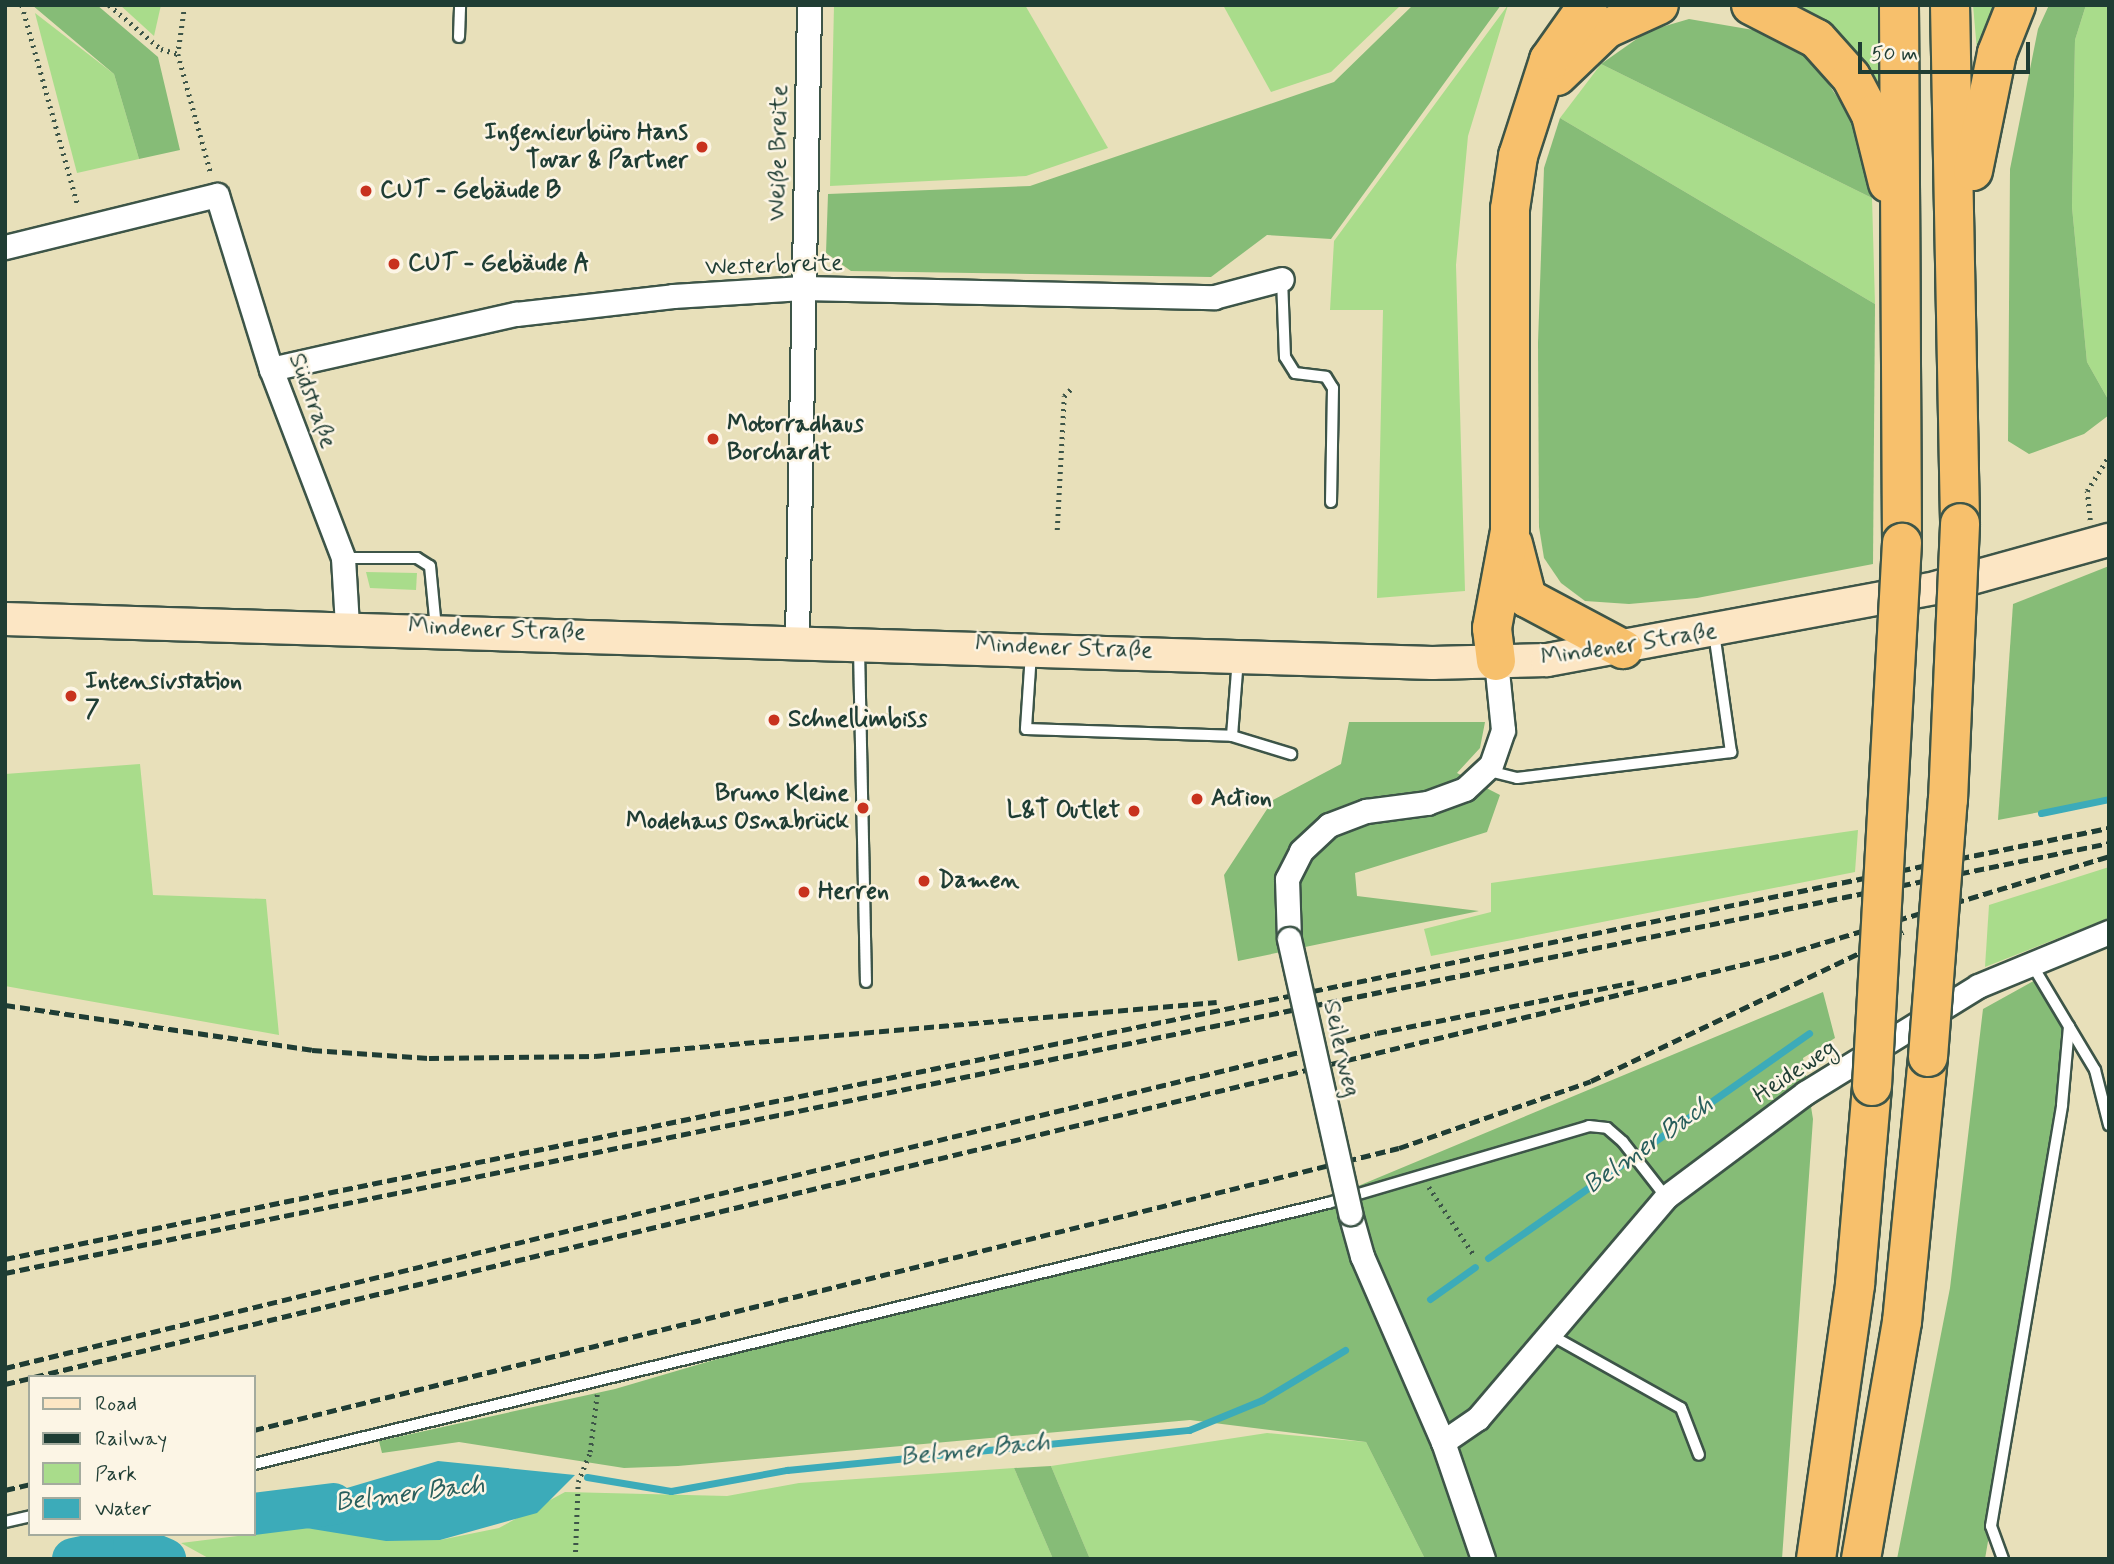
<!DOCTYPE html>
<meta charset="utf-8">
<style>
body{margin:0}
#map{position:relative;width:2114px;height:1564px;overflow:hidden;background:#e8e0ba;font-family:Mynerve,sans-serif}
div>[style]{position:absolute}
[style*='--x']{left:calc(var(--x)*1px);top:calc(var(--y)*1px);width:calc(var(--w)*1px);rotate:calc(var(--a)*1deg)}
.green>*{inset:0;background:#a9dc8b}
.forest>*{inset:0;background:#86bc77}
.water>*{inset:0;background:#3cabb9}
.stream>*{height:7px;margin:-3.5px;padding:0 3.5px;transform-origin:3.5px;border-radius:3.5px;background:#3cabb9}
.river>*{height:42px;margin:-21px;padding:0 21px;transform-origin:21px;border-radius:21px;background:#3cabb9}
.path>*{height:4.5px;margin-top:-2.25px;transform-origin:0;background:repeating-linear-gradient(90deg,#3d5548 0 2px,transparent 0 7px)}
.roads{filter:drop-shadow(2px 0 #3d5548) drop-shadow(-2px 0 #3d5548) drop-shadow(0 2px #3d5548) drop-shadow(0 -2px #3d5548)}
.lane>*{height:10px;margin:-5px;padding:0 5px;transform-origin:5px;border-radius:5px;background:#fff}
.street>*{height:23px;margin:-11.5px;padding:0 11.5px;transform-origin:11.5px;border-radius:11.5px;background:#fff}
.secondary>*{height:32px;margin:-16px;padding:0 16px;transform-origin:16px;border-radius:16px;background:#fce6c4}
.highway>*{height:38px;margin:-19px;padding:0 19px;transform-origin:19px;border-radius:19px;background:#f7c06c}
.rail>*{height:5px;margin-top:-2.5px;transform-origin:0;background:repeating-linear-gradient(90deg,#1f3d34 0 10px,transparent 0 15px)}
.bridges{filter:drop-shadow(2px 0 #3d5548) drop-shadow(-2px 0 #3d5548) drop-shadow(0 2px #3d5548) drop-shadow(0 -2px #3d5548)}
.street-bridge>*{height:23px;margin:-11.5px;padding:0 11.5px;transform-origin:11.5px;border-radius:11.5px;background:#fff}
.highway-bridge>*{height:38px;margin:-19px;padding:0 19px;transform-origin:19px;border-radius:19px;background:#f7c06c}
.dots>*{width:19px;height:19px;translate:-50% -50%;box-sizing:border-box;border:4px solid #fcf5e5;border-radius:50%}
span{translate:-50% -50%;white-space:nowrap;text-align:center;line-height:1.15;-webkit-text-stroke:5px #fcf5e5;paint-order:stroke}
.poi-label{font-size:24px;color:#1f3d34;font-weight:700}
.right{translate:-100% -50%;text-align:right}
.left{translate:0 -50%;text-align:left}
.street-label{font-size:24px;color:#1f3d34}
.water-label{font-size:26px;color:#285e5c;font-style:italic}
.frame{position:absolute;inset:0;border:7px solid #1f3d34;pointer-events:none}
.legend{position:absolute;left:28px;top:1375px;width:228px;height:161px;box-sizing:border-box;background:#fcf5e5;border:2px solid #a4ab9e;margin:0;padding:9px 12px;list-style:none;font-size:21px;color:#1f3d34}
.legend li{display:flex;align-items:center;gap:14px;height:35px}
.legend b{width:35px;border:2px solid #a4ab9e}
.scale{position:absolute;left:1858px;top:42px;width:172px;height:32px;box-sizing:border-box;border:4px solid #1f3d34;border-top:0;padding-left:9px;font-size:21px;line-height:24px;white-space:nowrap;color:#1f3d34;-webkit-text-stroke:5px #fcf5e5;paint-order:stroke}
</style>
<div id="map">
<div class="green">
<i style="clip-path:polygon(120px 5px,161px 5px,154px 36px)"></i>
<i style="clip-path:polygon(834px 5px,1025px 5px,1108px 148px,1026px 176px,830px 186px)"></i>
<i style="clip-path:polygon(1223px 5px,1401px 5px,1331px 72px,1271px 92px)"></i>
<i style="clip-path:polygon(1508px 5px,1468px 136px,1456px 265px,1465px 591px,1377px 598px,1383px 310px,1330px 310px,1334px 241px)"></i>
<i style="clip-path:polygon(1786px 5px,1878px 5px,1888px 124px)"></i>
<i style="clip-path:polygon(1973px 5px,2003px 5px,1979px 73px)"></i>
<i style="clip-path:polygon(2086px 5px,2109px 5px,2109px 401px,2087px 362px,2072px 207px,2075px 40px)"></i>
<i style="clip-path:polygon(35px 13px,114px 74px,139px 159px,77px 173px)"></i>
<i style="clip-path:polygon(1601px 64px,1872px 198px,1875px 304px,1560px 118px)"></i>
<i style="clip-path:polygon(366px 572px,417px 573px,416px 590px,370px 588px)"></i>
<i style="clip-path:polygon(140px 764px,153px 895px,266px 899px,279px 1035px,5px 986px,5px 774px)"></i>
<i style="clip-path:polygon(1858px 830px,1855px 872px,1431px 956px,1424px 929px,1491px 912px,1491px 883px)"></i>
<i style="clip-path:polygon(2109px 867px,2109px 918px,1985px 967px,1989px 905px)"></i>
<i style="clip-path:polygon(1267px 1433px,1366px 1442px,1425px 1559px,1090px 1559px,1051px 1466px)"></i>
<i style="clip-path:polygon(1014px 1468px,1053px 1559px,210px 1559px,181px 1543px,254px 1534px,254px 1525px,288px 1517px,306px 1528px,440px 1540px,499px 1528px,565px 1492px,727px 1496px,799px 1483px)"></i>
</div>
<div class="forest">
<i style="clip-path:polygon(32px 5px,97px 5px,158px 57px,180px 150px,139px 159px,114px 74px)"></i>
<i style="clip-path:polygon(1413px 5px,1501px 5px,1331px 239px,1267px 235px,1211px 277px,851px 271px,826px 253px,828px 194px,1030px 186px,1334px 82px)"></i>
<i style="clip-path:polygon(2049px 5px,2086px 5px,2075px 40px,2072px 207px,2087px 362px,2109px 401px,2109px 415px,2084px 434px,2029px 454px,2008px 441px,2010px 169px,2038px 29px)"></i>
<i style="clip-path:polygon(1689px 19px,1771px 33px,1809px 55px,1856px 125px,1872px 198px,1601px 64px,1648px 31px)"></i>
<i style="clip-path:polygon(1560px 118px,1875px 304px,1873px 564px,1697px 598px,1629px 604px,1585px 601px,1561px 583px,1544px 558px,1539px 527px,1538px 343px,1544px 168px)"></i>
<i style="clip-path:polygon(2109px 566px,2109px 799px,1998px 820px,2013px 604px)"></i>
<i style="clip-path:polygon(1349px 722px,1485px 722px,1480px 748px,1457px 773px,1500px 795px,1487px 832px,1355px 873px,1357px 896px,1479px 911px,1238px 961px,1224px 875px,1273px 800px,1341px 764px)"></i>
<i style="clip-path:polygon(2039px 978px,2069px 1026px,2062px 1105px,1985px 1559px,1897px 1559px,1950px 1288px,1983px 1009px)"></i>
<i style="clip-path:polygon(1823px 992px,1835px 1038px,1803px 1058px,1813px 1119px,1782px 1559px,1425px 1559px,1366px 1442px,1190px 1420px,678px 1466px,624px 1468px,459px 1442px,382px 1453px,379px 1441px,615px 1389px,952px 1290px,1327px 1199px)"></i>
<i style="clip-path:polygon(1051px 1466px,1090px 1559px,1053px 1559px,1014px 1468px)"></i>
</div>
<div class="water">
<i style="clip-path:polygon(438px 1461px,575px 1475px,537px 1513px,440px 1540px,386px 1541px,306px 1528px,276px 1509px)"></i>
</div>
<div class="stream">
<i style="--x:2041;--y:813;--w:69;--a:-11.6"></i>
<i style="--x:1488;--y:1258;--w:392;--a:-35"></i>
<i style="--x:1430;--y:1299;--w:55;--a:-35.4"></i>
<i style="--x:587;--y:1477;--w:85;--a:9.5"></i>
<i style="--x:671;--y:1491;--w:118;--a:-10.3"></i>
<i style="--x:787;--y:1470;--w:404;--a:-5.7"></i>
<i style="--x:1189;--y:1430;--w:79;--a:-22.3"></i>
<i style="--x:1262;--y:1400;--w:97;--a:-31.1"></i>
</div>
<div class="river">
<i style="--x:254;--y:1514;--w:80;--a:-7.2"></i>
<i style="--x:73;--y:1559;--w:62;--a:-12"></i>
<i style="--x:134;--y:1546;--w:34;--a:23"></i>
</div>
<div class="path">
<i style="--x:22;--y:5;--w:209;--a:74.4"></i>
<i style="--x:109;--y:5;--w:68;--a:40.2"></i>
<i style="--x:161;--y:49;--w:18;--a:16"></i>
<i style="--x:185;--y:5;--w:49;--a:98.1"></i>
<i style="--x:178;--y:54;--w:124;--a:74.6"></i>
<i style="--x:2090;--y:520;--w:29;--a:-96"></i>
<i style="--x:2087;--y:491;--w:41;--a:-57.8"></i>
<i style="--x:1057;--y:530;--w:134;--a:-87"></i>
<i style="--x:1064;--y:396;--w:10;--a:-45"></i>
<i style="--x:1429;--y:1187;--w:82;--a:56.5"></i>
<i style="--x:575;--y:1559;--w:77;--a:-87.8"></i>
<i style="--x:578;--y:1482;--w:32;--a:-68"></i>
<i style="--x:590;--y:1452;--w:58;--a:-83.1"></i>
</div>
<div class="roads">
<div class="lane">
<i style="--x:459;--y:37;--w:32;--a:-88"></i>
<i style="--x:1282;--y:279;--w:78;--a:87.8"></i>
<i style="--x:1285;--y:357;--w:19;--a:58"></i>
<i style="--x:1295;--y:373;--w:31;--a:7"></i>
<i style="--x:1326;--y:377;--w:13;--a:58"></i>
<i style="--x:1333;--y:388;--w:114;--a:91"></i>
<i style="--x:343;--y:558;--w:74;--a:0"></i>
<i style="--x:417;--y:558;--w:15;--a:32"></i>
<i style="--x:430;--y:566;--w:62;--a:84.5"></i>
<i style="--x:859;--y:649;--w:333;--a:88.8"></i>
<i style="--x:1031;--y:653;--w:76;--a:93.8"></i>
<i style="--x:1026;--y:729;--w:206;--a:1.9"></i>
<i style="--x:1232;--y:736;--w:62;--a:17"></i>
<i style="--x:1232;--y:736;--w:78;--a:-85.6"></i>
<i style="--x:1485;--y:770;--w:33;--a:14"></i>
<i style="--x:1517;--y:778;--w:216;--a:-6.9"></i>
<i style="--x:1731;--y:752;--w:120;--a:-98.1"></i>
<i style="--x:2031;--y:963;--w:125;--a:59.1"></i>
<i style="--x:2095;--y:1070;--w:57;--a:75.7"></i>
<i style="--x:1549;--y:1334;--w:151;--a:29.3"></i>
<i style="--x:1681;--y:1408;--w:50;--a:69"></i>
<i style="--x:254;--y:1464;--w:1105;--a:-13.66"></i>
<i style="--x:1328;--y:1203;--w:272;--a:-16.4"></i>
<i style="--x:1589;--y:1126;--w:18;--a:6"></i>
<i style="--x:1607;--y:1128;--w:21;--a:41"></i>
<i style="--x:1623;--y:1142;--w:70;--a:52"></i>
<i style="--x:5;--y:1522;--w:26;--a:-13"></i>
<i style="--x:2003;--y:1559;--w:35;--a:-110"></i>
<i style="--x:1991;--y:1526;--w:427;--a:-80.4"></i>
<i style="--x:2062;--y:1105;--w:79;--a:-84.9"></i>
</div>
<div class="street">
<i style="--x:5;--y:247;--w:218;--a:-13.8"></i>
<i style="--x:217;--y:195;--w:182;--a:72.8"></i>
<i style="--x:271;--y:369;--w:202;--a:69.1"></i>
<i style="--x:343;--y:558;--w:68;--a:86.6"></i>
<i style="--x:271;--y:369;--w:251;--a:-12.7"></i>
<i style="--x:516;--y:314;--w:158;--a:-6.5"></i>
<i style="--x:673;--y:296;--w:130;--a:-3.5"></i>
<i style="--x:803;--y:288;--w:411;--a:1.3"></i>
<i style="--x:1214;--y:297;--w:70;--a:-14.8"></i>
<i style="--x:797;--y:638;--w:633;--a:-88.91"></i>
<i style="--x:1289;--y:939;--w:60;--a:-91.9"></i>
<i style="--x:1287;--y:879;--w:31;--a:-63"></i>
<i style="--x:1301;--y:851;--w:38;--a:-43"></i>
<i style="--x:1329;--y:825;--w:40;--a:-21"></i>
<i style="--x:1366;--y:811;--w:62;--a:-7.5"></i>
<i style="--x:1427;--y:803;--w:40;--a:-20.2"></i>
<i style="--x:1465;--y:789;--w:35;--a:-43"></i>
<i style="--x:1491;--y:765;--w:37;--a:-71"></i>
<i style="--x:1503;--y:730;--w:69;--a:-95.8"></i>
<i style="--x:1350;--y:1213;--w:45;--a:74.4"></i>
<i style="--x:1362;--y:1256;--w:203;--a:66.5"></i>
<i style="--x:1443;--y:1442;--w:124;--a:71.1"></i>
<i style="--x:1443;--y:1442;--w:42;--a:-34.4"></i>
<i style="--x:1478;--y:1418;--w:290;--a:-49.6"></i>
<i style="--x:1666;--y:1197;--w:174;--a:-36.8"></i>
<i style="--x:1805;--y:1093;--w:203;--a:-31.7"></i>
<i style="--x:1978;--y:986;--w:142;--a:-22.4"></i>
</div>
<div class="secondary">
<i style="--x:5;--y:619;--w:1428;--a:1.77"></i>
<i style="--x:1432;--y:663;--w:115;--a:-1.5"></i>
<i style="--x:1547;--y:660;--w:399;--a:-10.5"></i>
<i style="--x:1939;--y:587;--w:176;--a:-15.5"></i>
</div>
<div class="highway">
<i style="--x:1751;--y:5;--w:74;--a:27.3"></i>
<i style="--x:1817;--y:39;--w:51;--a:48.2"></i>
<i style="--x:1851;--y:77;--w:43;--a:62.2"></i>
<i style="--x:1871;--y:115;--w:70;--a:76"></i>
<i style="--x:1899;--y:5;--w:538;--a:89.68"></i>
<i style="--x:1950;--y:5;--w:518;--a:88.89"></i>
<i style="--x:1557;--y:76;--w:68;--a:-43.8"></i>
<i style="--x:1606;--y:29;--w:58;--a:-24.4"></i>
<i style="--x:1973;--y:171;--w:120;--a:-78.5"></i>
<i style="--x:1997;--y:53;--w:52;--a:-68.4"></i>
<i style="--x:1513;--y:544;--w:56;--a:75.5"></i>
<i style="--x:1527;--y:598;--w:109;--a:28"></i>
<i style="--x:1496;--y:661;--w:33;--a:-97"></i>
<i style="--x:1492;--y:628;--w:99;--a:-79.5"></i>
<i style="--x:1510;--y:531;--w:322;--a:-90"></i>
<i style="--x:1510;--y:209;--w:54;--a:-81.4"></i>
<i style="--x:1518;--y:156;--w:101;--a:-72.1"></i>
<i style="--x:1549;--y:60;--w:67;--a:-54.7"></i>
<i style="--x:1816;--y:1559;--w:277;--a:-81.9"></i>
<i style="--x:1855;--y:1285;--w:200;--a:-85.1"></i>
<i style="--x:1861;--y:1559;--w:241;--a:-80.2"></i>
<i style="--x:1902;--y:1322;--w:266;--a:-84.4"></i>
</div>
</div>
<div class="rail">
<i style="--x:5;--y:1005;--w:310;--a:8.3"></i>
<i style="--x:312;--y:1050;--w:117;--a:3.9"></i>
<i style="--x:429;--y:1058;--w:166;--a:-0.7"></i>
<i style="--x:595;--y:1056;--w:624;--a:-4.96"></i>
<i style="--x:5;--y:1259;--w:2148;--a:-11.58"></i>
<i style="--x:5;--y:1273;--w:2147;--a:-11.55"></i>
<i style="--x:5;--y:1368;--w:1412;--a:-13.72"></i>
<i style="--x:1377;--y:1033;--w:262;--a:-11.2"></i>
<i style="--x:34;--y:1377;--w:1798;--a:-13.57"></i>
<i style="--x:1782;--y:955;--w:342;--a:-16.8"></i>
<i style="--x:5;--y:1384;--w:26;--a:-13"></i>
<i style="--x:254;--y:1430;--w:1179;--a:-13.84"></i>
<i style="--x:1399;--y:1148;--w:203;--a:-19.2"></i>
<i style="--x:1591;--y:1081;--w:346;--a:-25.5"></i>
<i style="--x:5;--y:1490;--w:26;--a:-13"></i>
</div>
<div class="bridges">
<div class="street-bridge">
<i style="--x:1289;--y:939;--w:281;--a:77.4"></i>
</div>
<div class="highway-bridge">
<i style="--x:1928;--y:1057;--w:258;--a:-85.6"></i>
<i style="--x:1948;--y:800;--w:277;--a:-87.5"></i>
<i style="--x:1872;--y:1086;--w:544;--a:-86.84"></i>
</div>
</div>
<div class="dots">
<i style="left:702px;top:147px;background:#c8321e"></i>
<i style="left:366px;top:191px;background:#c8321e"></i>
<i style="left:394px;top:264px;background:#c8321e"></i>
<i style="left:713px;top:439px;background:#c8321e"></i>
<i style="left:71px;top:696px;background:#c8321e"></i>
<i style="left:774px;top:720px;background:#c8321e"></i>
<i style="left:1197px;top:799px;background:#c8321e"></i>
<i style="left:863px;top:808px;background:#c8321e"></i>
<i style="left:1134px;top:811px;background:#c8321e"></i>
<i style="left:924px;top:881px;background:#c8321e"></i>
<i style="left:804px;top:892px;background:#c8321e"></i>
</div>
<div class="poi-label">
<span class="right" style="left:688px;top:147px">Ingenieurbüro Hans<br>Tovar &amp; Partner</span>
<span class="left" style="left:380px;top:191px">CUT - Gebäude B</span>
<span class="left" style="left:408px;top:264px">CUT - Gebäude A</span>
<span class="left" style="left:727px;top:439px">Motorradhaus<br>Borchardt</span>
<span class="left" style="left:85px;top:696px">Intensivstation<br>7</span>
<span class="left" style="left:788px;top:720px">Schnellimbiss</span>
<span class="right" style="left:849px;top:808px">Bruno Kleine<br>Modehaus Osnabrück</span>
<span class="left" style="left:1211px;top:799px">Action</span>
<span class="right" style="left:1120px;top:811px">L&amp;T Outlet</span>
<span class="left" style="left:938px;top:881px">Damen</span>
<span class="left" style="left:818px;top:892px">Herren</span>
</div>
<div class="street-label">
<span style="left:779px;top:153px;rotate:-89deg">Weiße Breite</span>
<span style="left:774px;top:266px;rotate:-2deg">Westerbreite</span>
<span style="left:312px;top:401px;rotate:70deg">Südstraße</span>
<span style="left:497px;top:630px;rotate:2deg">Mindener Straße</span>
<span style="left:1629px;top:645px;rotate:-9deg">Mindener Straße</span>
<span style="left:1064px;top:648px;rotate:2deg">Mindener Straße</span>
<span style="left:1341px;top:1049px;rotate:77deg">Seilerweg</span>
<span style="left:1795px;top:1072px;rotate:-34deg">Heideweg</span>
</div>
<div class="water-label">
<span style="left:1649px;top:1146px;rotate:-35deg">Belmer Bach</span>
<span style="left:975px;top:1451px;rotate:-6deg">Belmer Bach</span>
<span style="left:410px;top:1495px;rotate:-7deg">Belmer Bach</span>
</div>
<div class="frame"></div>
<ul class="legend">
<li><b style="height:9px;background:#fce6c4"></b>Road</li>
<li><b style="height:9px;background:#1f3d34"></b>Railway</li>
<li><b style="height:19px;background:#a9dc8b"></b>Park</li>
<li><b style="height:19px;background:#3cabb9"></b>Water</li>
</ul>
<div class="scale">50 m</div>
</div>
